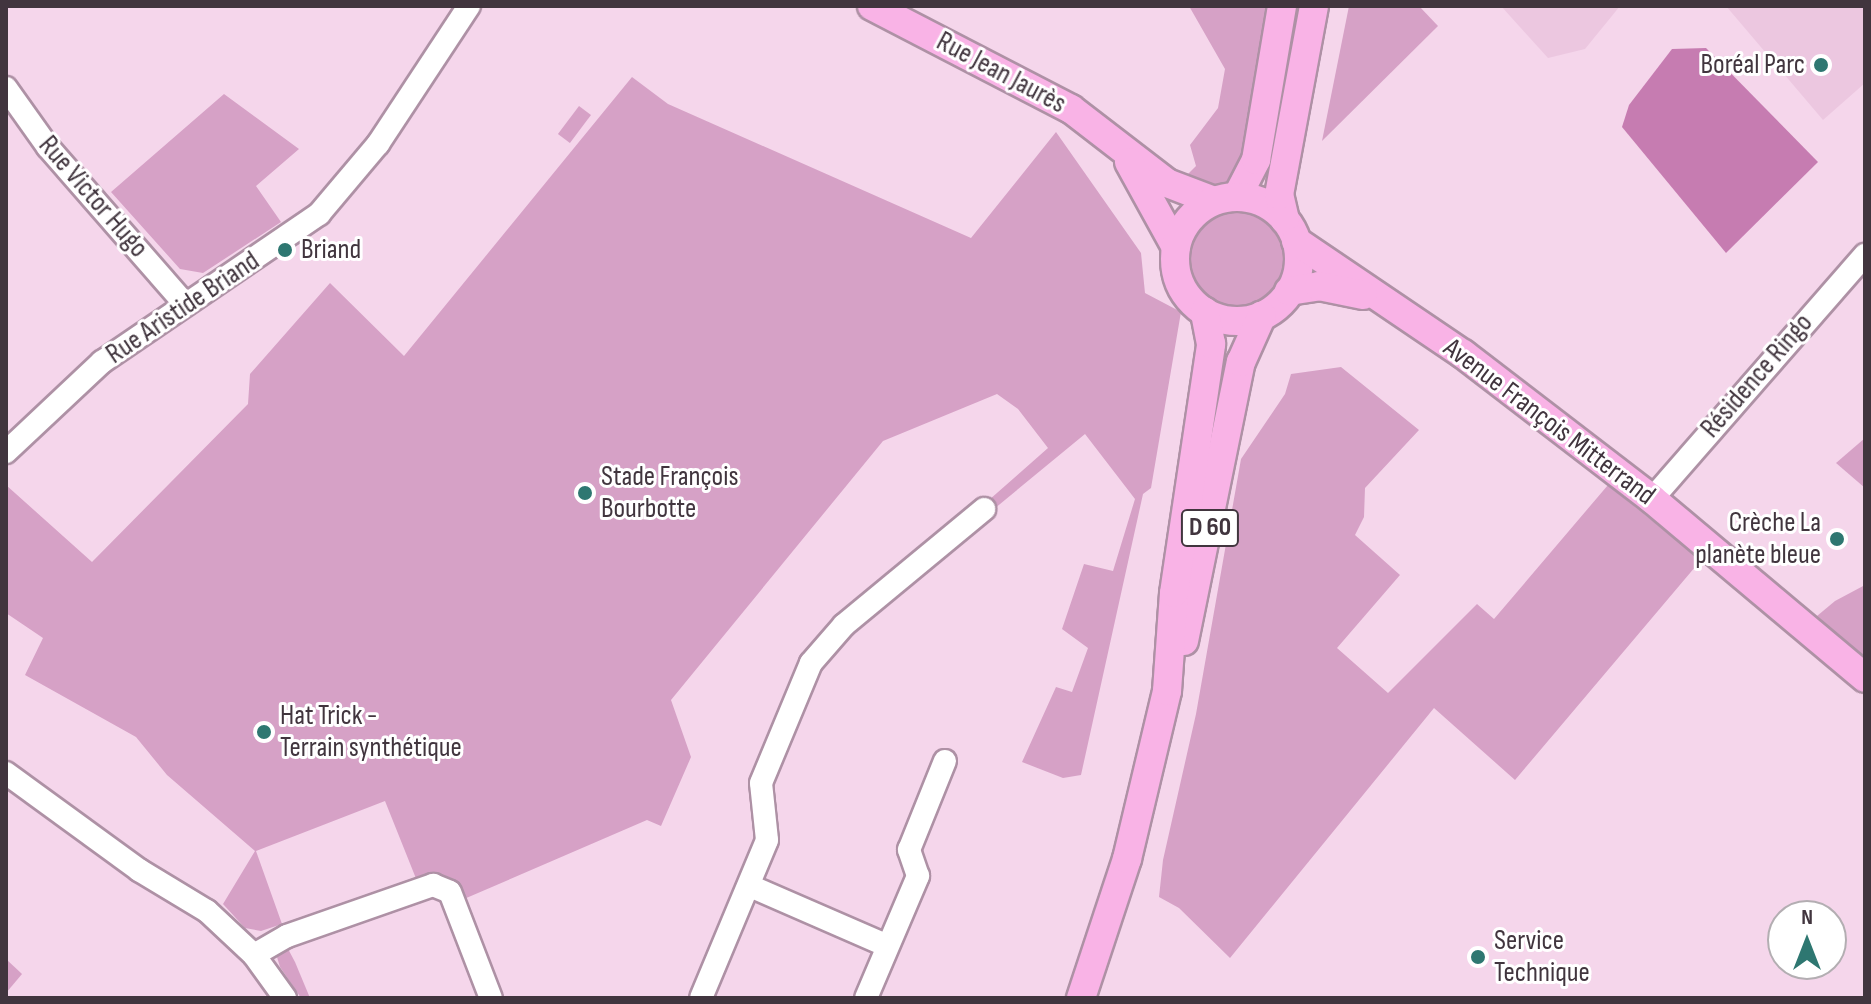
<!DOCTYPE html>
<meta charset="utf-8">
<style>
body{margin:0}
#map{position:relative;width:1871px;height:1004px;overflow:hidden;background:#f5d6eb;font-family:"Sofia Sans Condensed",sans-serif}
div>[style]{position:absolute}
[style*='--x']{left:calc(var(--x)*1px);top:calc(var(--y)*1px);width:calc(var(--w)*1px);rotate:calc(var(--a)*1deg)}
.built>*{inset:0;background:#ecc7e0}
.green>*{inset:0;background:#d6a1c6;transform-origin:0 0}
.round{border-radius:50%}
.water>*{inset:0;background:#c67cb1}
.roads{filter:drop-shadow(2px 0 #ae91a5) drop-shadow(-2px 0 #ae91a5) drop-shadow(0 2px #ae91a5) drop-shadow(0 -2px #ae91a5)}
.minor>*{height:22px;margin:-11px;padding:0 11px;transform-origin:11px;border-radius:11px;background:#fff}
.major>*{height:28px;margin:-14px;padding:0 14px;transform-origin:14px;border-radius:14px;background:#f9b3e6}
.major>.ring{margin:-14px;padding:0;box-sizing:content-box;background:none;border:28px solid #f9b3e6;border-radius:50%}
.dots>*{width:22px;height:22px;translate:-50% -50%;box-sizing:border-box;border:4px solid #fff;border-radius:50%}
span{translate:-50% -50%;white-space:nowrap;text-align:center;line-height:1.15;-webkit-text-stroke:6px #fff;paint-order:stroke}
.shield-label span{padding:2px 6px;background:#fff;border:2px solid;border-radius:6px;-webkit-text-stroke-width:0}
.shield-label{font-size:26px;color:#41353e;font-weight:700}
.poi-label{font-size:28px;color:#41353e}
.right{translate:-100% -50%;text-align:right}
.left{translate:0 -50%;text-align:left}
.street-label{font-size:28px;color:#41353e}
.frame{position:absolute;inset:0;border:8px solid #41353e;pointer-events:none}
.north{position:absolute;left:1767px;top:900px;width:80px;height:80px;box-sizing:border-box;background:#fff;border:2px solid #b3aeb2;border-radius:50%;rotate:0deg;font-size:22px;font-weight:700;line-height:32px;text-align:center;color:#41353e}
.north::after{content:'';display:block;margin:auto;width:28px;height:36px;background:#2e7771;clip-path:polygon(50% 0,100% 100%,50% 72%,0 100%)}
</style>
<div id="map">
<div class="built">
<i style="clip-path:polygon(1501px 6px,1620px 6px,1585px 49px,1548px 58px)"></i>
<i style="clip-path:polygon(1726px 6px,1865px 6px,1865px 83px,1823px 120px)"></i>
</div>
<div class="green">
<i style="clip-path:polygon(1189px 6px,1271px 6px,1249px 149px,1229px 184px,1210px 191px,1180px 182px,1196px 166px,1190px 145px,1218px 108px,1225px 69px)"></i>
<i style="clip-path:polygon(1349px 6px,1419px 6px,1438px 26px,1322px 141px)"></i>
<i style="clip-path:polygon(632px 77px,668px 104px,971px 238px,1056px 132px,1141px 253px,1145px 293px,1181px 312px,1151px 488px,1143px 494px,1081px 775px,1063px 778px,1022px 762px,1056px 687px,1072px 692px,1088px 648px,1062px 629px,1084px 564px,1113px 571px,1135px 499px,1085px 434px,994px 509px,989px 500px,1048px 448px,1018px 409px,997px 394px,883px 441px,671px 700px,691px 757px,661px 826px,647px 820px,464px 899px,419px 886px,385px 801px,256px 851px,282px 924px,261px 931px,245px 928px,223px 904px,255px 851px,167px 775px,136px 737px,25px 675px,43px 638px,6px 613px,6px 485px,92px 562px,248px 404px,250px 374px,330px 283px,404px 356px)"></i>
<i style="clip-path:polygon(224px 94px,299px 149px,256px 186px,281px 222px,203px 273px,180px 269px,111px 192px)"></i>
<i style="left:579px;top:106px;width:15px;height:35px;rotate:37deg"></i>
<i class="round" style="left:1188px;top:211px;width:98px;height:98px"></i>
<i style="clip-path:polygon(1341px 367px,1419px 430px,1365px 488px,1364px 517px,1355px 535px,1400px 575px,1337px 648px,1388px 693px,1477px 604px,1494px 619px,1608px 485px,1701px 560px,1515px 780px,1434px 708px,1230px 958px,1179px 908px,1159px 897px,1163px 860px,1196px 714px,1241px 459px,1285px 394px,1291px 374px)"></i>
<i style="clip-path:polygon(1865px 438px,1865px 488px,1836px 463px)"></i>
<i style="clip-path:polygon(1865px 585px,1865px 678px,1805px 626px,1835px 601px)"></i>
<i style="clip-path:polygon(287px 947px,295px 962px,310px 998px,301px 998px,280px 967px,277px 957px)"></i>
<i style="clip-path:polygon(6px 959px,22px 974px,6px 993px)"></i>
</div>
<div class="water">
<i style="clip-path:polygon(1706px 48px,1818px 162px,1726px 253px,1622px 127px,1629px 105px,1672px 49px)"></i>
</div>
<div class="roads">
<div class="minor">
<i style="--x:6;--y:88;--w:72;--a:54.6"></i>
<i style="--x:48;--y:147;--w:207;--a:48.9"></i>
<i style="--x:6;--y:452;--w:132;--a:-43.2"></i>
<i style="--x:102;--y:362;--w:263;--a:-34.3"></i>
<i style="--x:319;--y:214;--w:92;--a:-49.9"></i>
<i style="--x:378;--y:144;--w:165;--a:-56.6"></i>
<i style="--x:1652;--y:499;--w:324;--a:-48.9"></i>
<i style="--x:6;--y:773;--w:165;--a:36.1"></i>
<i style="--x:139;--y:870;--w:79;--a:31.1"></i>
<i style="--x:207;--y:911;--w:64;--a:43.1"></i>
<i style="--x:254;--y:955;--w:53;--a:54.2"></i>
<i style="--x:750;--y:886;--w:150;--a:23.5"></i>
<i style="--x:254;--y:955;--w:38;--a:-30"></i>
<i style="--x:287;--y:936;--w:155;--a:-19.3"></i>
<i style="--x:433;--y:885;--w:18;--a:22"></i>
<i style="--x:450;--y:892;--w:114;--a:68.9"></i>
<i style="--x:701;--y:998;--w:171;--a:-67.3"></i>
<i style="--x:767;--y:840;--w:57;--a:-96"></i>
<i style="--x:761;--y:783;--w:130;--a:-67.4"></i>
<i style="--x:811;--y:663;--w:50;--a:-49"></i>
<i style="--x:844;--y:625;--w:182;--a:-39.6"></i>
<i style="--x:866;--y:998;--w:133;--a:-66.9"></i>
<i style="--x:918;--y:876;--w:28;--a:-109"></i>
<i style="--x:909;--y:850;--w:96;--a:-68"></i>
</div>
<div class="major">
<i style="--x:872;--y:6;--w:224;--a:27.4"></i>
<i style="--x:1071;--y:109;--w:121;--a:37.6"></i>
<i style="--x:1167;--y:183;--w:50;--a:21"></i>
<i style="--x:1129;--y:162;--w:97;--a:61.1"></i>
<i style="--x:1237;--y:197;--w:42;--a:-62.8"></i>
<i style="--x:1256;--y:160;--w:156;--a:-80.4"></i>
<i class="ring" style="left:1175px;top:197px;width:96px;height:96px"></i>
<i style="--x:1285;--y:220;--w:26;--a:-103"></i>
<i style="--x:1279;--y:195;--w:192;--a:-79.5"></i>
<i style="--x:1296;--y:241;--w:202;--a:34.1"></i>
<i style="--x:1463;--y:354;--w:238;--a:37.5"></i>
<i style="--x:1652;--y:499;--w:278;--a:40"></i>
<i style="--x:1289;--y:291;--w:30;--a:-9"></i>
<i style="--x:1319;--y:286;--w:45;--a:11.6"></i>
<i style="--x:1184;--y:641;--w:285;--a:-78.5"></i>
<i style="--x:1241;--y:362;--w:51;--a:-65.9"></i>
<i style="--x:1081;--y:998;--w:146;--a:-71.7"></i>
<i style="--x:1127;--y:859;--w:173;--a:-76.6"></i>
<i style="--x:1167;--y:691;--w:98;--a:-85.9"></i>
<i style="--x:1174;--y:593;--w:252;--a:-81.5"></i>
<i style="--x:1211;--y:344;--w:33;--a:-101"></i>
</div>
</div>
<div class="dots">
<i style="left:1821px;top:65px;background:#2e7771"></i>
<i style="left:285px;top:250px;background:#2e7771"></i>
<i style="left:585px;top:493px;background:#2e7771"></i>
<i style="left:1837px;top:539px;background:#2e7771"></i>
<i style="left:264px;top:732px;background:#2e7771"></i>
<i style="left:1478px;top:957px;background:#2e7771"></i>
</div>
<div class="shield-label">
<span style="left:1210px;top:528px">D 60</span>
</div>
<div class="poi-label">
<span class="right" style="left:1805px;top:65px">Boréal Parc</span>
<span class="left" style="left:301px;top:250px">Briand</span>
<span class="left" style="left:601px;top:493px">Stade François<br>Bourbotte</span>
<span class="right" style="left:1821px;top:539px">Crèche La<br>planète bleue</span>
<span class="left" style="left:280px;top:732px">Hat Trick -<br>Terrain synthétique</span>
<span class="left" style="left:1494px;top:957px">Service<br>Technique</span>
</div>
<div class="street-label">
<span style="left:1001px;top:73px;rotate:28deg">Rue Jean Jaurès</span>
<span style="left:93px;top:197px;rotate:49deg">Rue Victor Hugo</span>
<span style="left:183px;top:308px;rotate:-34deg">Rue Aristide Briand</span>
<span style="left:1757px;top:376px;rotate:-49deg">Résidence Ringo</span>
<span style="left:1549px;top:422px;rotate:37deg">Avenue François Mitterrand</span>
</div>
<div class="frame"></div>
<div class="north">N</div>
</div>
